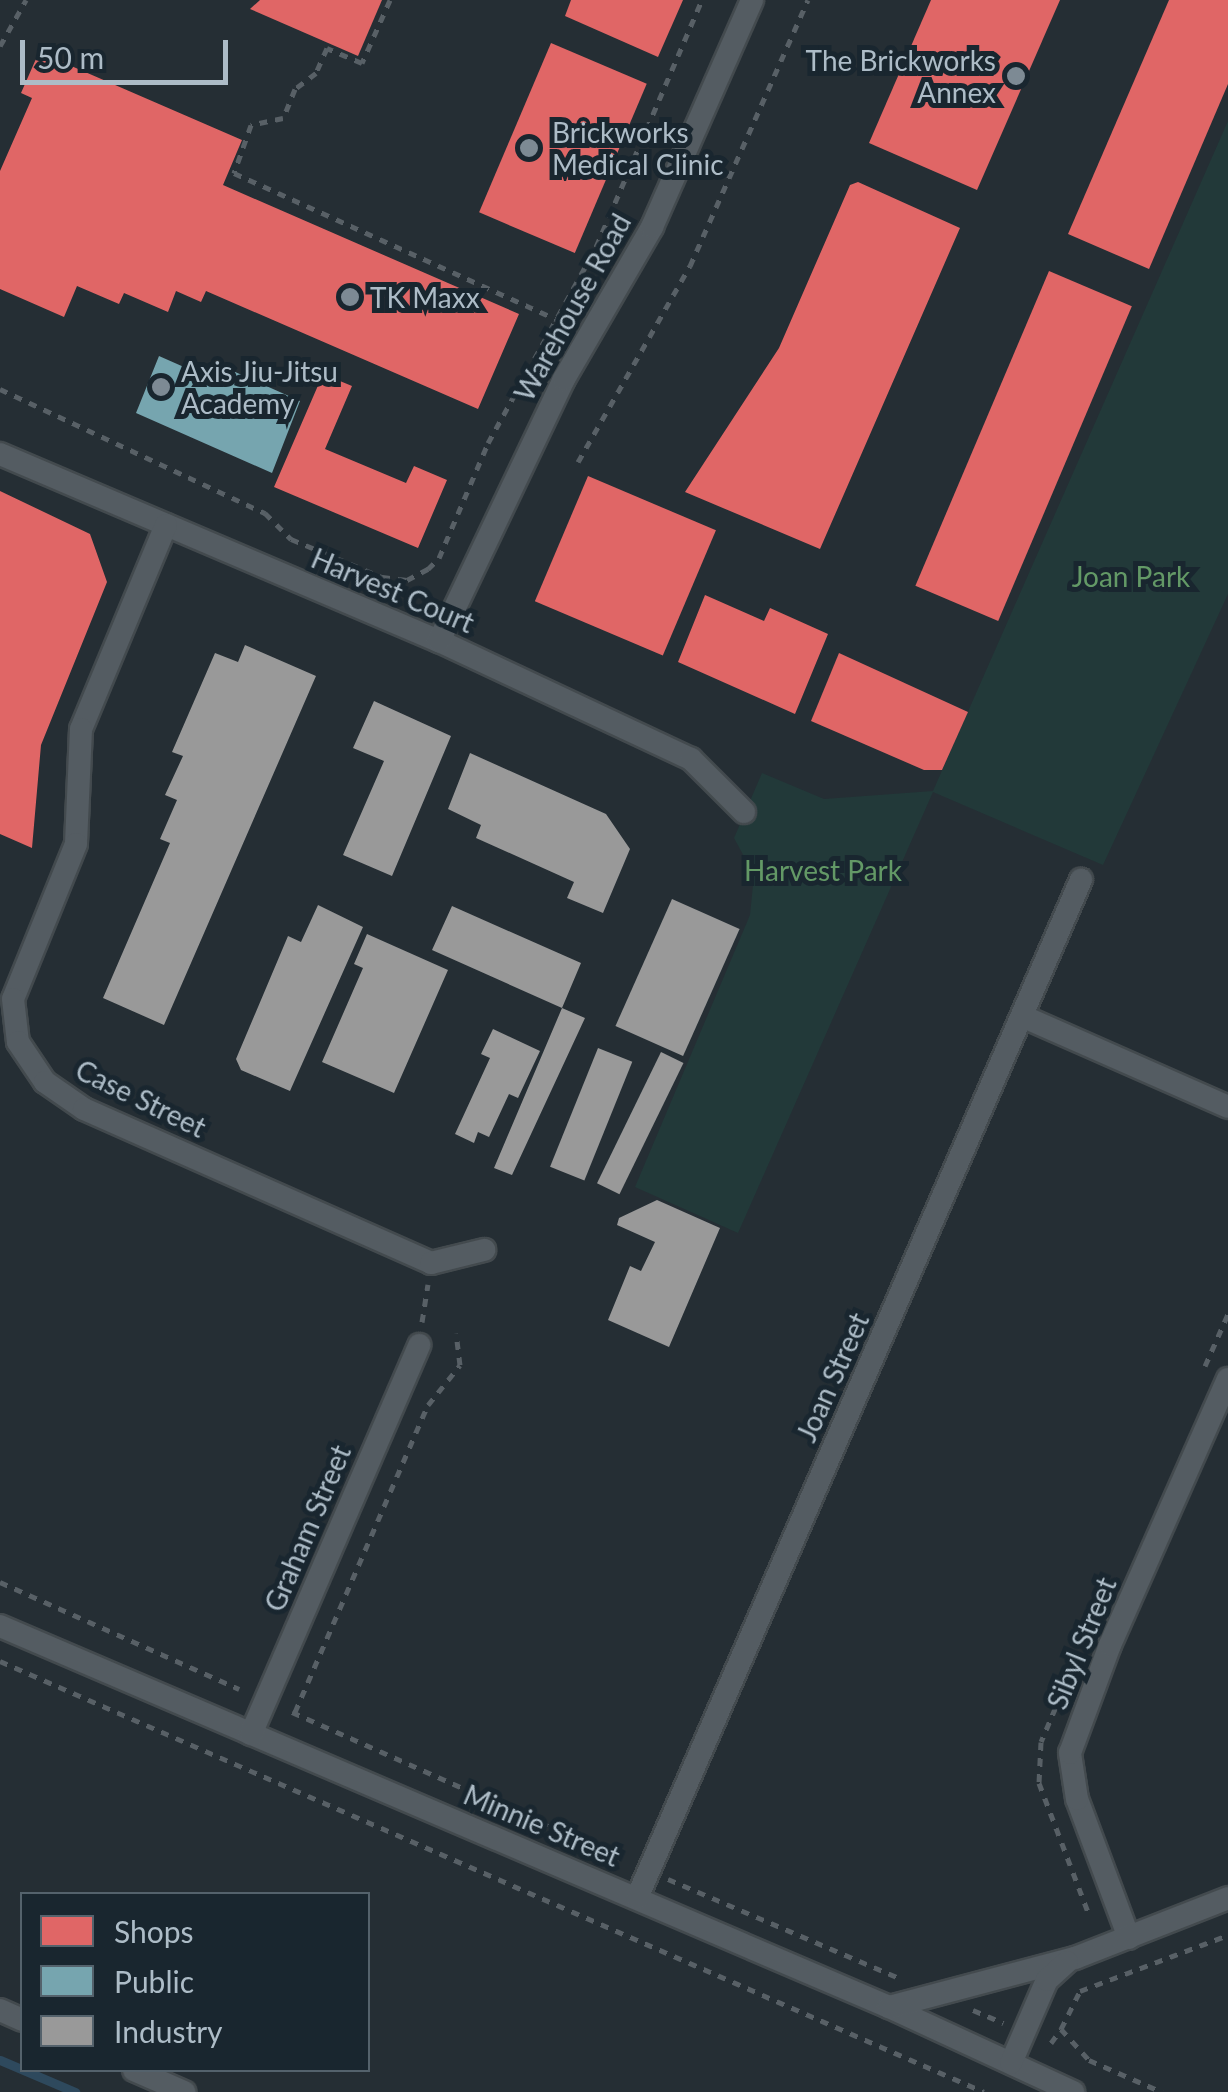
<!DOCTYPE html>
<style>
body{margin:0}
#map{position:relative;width:1228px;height:2092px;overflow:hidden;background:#252e34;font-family:Lato,sans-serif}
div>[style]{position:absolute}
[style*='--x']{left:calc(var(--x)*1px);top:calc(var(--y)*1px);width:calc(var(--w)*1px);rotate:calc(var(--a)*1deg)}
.green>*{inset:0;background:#223939}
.shops>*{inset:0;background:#e06666;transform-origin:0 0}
.public>*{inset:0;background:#76a5af}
.industry>*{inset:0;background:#999;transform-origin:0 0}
.stream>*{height:9px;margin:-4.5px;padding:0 4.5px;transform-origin:4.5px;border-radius:4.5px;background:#2e495d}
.path>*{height:5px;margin-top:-2.5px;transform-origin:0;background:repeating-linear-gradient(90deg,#586066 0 8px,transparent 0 16px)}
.roads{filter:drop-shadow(2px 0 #434a4e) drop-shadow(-2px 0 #434a4e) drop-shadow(0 2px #434a4e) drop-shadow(0 -2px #434a4e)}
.minor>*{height:22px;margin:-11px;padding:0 11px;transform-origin:11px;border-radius:11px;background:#545c62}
.dots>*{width:28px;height:28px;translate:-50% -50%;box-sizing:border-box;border:5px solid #19262f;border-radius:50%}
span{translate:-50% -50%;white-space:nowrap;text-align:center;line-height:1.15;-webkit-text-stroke:10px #19262f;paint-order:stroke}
.poi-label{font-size:28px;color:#adbcc7}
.right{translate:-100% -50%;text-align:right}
.left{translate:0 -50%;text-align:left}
.street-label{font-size:28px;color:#adbcc7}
.park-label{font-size:28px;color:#639966}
.legend{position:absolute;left:20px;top:1892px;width:350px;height:180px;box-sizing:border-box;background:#19262f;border:2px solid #54626c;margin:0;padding:12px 18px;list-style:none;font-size:30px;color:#adbcc7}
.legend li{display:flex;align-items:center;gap:20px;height:50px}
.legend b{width:50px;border:2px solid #54626c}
.scale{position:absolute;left:20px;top:40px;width:208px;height:45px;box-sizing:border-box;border:5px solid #adbcc7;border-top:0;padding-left:12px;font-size:30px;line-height:35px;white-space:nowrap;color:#adbcc7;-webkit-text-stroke:8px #19262f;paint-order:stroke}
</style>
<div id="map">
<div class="green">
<i style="clip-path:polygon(1228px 121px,1228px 594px,1103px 865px,933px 792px,738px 1233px,635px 1187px,750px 915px,754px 875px,734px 838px,762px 773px,824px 799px,933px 791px)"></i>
</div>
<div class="shops">
<i style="clip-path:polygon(260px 0,382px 0,358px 56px,250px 9px)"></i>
<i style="clip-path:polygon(571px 0,683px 0,658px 57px,565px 16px)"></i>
<i style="clip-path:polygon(931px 0,1060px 0,977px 190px,869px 143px)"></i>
<i style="clip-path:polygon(1169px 0,1228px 0,1228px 84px,1149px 269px,1068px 234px)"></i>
<i style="left:551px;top:43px;width:104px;height:184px;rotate:23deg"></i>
<i style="clip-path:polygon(39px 52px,242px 140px,223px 185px,519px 314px,478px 409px,206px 291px,201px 302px,176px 291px,168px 312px,124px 293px,119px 304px,77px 286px,64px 317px,0 289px,0 171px,32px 98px,21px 93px)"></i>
<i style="clip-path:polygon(858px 182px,960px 228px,820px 549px,685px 492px,779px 348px,850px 185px)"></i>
<i style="left:1049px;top:271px;width:90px;height:342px;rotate:23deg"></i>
<i style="clip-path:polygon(323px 374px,352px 386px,325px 449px,406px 483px,414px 466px,447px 480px,418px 548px,274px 487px)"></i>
<i style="left:588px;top:476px;width:139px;height:136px;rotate:23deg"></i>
<i style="clip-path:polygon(0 491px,90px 534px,107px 582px,41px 745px,32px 848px,0 834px)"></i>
<i style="clip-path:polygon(705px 595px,764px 621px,770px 608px,828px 634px,795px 714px,678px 662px)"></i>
<i style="clip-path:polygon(839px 653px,968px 712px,942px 770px,924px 770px,811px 721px)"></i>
</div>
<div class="public">
<i style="clip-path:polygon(159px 356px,227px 386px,233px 371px,300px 401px,272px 473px,136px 413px)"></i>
</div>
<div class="industry">
<i style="clip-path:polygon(245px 645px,316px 676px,164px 1025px,103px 998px,170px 843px,160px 839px,177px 800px,165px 795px,183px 756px,172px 752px,215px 653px,238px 662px)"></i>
<i style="clip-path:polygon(374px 701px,451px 736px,392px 876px,343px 855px,384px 761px,353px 748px)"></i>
<i style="clip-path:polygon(470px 753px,606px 814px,630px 849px,603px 913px,567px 898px,574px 882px,476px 838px,481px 825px,448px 809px)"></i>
<i style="left:672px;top:899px;width:74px;height:139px;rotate:24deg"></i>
<i style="clip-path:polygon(318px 905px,363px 927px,290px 1091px,241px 1070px,236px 1059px,288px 936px,301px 942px)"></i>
<i style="clip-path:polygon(452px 906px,581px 963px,562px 1008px,585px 1018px,512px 1175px,494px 1168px,562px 1008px,432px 950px)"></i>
<i style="clip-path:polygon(367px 934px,448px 970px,394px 1093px,322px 1062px,363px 968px,354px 964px)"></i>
<i style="clip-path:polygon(493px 1029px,540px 1051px,518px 1098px,509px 1094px,489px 1137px,478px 1132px,474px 1143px,455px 1134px,490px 1058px,481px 1054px)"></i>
<i style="left:598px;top:1048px;width:37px;height:128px;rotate:22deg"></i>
<i style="left:661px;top:1052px;width:25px;height:146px;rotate:26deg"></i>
<i style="clip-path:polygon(657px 1200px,720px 1228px,669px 1347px,608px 1320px,630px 1266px,641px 1271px,655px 1242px,617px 1225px,619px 1218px)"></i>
</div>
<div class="stream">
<i style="--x:0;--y:2060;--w:82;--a:23.1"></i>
</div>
<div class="path">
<i style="--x:390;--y:0;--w:69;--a:114"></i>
<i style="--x:362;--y:63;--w:38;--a:-157"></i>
<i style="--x:327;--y:48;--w:27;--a:114"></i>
<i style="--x:316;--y:73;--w:26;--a:143"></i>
<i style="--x:295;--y:89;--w:31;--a:112"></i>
<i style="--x:283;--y:118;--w:33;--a:168"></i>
<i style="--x:251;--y:125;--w:51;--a:109.5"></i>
<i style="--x:234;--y:173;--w:354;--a:24.4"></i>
<i style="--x:0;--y:46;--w:53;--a:-60.5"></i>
<i style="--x:0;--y:389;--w:293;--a:25.1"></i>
<i style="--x:265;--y:513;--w:37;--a:45"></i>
<i style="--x:291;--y:539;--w:99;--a:22.7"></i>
<i style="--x:382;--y:577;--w:25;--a:7"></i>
<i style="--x:407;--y:580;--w:24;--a:-28"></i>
<i style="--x:428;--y:569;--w:16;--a:-45"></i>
<i style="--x:439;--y:558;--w:125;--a:-66.9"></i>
<i style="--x:488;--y:443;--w:224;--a:-61.1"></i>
<i style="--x:596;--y:247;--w:269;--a:-66.8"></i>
<i style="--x:578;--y:462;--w:226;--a:-60.3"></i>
<i style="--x:690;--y:266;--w:291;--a:-66.1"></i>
<i style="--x:422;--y:1322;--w:38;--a:-81"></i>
<i style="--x:1205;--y:1366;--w:57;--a:-66.1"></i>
<i style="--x:0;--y:1582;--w:262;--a:24.1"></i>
<i style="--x:0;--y:1661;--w:1074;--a:23.65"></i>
<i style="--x:1068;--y:1678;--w:69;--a:112.9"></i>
<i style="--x:1041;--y:1742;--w:41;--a:92.8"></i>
<i style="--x:1039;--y:1783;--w:143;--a:69.2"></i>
<i style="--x:292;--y:1712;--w:361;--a:24"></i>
<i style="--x:295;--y:1712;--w:335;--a:-66.6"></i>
<i style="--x:428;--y:1405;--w:51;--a:-51.3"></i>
<i style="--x:460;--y:1365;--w:32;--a:-97"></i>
<i style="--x:668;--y:1879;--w:254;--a:23.2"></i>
<i style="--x:973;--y:2010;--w:33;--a:23"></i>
<i style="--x:1061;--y:2029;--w:42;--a:-63.4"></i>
<i style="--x:1080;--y:1991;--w:158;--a:-20.7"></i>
<i style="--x:1051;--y:2043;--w:17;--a:-54"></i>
<i style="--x:1061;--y:2029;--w:42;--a:47.9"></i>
<i style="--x:1089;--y:2060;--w:80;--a:23.7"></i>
</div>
<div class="roads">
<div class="minor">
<i style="--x:0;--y:454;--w:477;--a:23.1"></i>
<i style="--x:439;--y:641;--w:278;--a:25.1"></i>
<i style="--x:691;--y:759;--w:75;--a:45"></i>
<i style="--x:166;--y:525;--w:221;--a:112.6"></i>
<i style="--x:81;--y:729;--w:115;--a:92.5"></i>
<i style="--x:76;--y:844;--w:167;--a:112.1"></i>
<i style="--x:13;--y:999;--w:43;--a:83.4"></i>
<i style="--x:18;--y:1042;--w:48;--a:56"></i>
<i style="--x:45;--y:1082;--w:47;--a:34.7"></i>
<i style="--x:84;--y:1109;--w:380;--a:23.9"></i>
<i style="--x:431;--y:1263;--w:55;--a:-13.8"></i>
<i style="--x:439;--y:641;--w:290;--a:-64.5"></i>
<i style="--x:564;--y:379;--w:176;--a:-59.9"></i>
<i style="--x:652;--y:227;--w:248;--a:-66.2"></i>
<i style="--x:1022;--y:1016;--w:225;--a:23.8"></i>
<i style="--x:0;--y:1626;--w:967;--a:23.2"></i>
<i style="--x:889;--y:2007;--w:203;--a:24.8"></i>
<i style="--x:251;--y:1734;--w:424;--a:-66.6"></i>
<i style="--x:637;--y:1898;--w:1111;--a:-66.44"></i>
<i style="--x:1129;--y:1938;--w:148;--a:-110.5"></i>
<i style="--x:1077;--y:1799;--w:47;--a:-98.7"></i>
<i style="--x:1070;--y:1753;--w:115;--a:-69.7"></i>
<i style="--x:1110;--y:1645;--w:291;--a:-66.1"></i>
<i style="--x:889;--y:2007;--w:192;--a:-14.8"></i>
<i style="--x:1075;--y:1958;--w:164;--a:-21.4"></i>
<i style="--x:0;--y:2010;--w:24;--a:24"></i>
<i style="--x:1011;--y:2063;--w:90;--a:-66.6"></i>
<i style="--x:1047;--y:1980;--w:27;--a:-42"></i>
<i style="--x:134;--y:2070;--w:55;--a:23.7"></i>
</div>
</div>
<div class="dots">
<i style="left:1016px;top:76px;background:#7d8a94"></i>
<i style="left:529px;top:148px;background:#7d8a94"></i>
<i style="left:350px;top:297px;background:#7d8a94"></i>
<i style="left:161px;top:387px;background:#7d8a94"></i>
</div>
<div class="poi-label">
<span class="right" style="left:996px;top:76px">The Brickworks<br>Annex</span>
<span class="left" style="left:552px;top:148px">Brickworks<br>Medical Clinic</span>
<span class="left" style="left:370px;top:297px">TK Maxx</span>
<span class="left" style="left:181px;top:387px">Axis Jiu-Jitsu<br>Academy</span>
</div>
<div class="street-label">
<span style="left:572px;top:307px;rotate:-61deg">Warehouse Road</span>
<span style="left:393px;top:590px;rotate:23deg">Harvest Court</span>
<span style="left:141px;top:1098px;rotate:26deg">Case Street</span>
<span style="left:832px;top:1377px;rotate:-66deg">Joan Street</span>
<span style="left:307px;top:1528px;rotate:-67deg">Graham Street</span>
<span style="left:1081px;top:1643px;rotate:-68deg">Sibyl Street</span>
<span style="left:542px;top:1825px;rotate:23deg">Minnie Street</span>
</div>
<div class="park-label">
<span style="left:1131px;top:576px">Joan Park</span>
<span style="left:823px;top:870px">Harvest Park</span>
</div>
<ul class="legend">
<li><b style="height:28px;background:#e06666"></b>Shops</li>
<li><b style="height:28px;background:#76a5af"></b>Public</li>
<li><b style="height:28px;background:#999"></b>Industry</li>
</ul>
<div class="scale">50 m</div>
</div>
